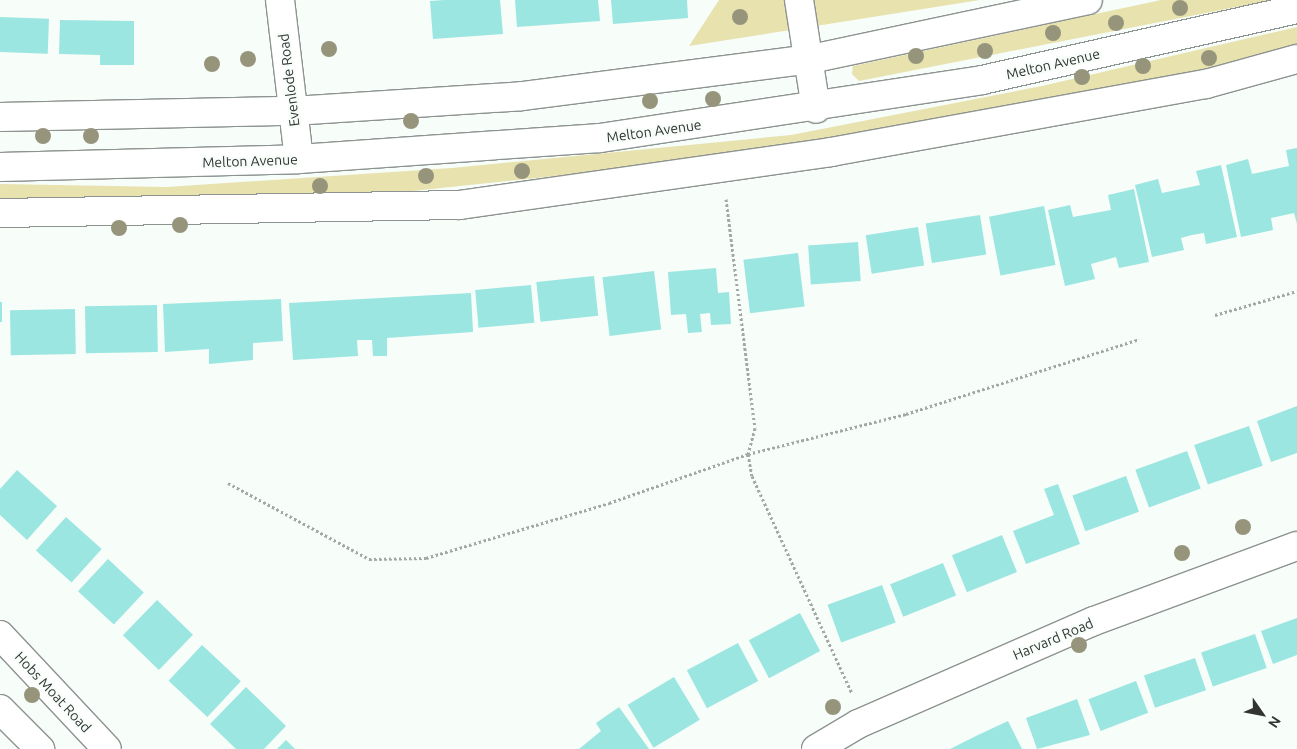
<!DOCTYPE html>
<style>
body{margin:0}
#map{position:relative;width:1297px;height:749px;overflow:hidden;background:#f7fdf9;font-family:Ubuntu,sans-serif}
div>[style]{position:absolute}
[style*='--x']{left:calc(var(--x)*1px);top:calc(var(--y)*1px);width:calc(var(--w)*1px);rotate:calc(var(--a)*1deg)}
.green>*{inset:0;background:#e8e2af}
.building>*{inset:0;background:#9ce6e1;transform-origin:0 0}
.path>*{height:3px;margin-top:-1.5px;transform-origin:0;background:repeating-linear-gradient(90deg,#a3a8a5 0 2.5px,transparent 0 5px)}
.roads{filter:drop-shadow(1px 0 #8d9390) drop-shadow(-1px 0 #8d9390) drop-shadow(0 1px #8d9390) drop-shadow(0 -1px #8d9390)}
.minor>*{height:28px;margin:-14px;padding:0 14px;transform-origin:14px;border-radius:14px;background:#fff}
.major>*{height:28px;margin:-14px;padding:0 14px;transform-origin:14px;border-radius:14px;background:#fff}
.trees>*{width:16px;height:16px;margin:-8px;border-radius:50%;background:#96957c}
span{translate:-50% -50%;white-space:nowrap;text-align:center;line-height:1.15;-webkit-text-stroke:4px #f7fdf9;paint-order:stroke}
.street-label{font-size:14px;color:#313432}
.north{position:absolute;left:1237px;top:689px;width:50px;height:50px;-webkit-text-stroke:4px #f7fdf9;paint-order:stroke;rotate:123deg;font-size:14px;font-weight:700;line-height:20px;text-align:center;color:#313432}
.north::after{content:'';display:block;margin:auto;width:18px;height:22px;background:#313432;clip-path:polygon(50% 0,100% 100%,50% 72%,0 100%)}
</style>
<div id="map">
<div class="green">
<i style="clip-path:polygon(719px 0,980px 0,689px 46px)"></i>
<i style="clip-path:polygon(1161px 0,1272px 0,859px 81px,852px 74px,853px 66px)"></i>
<i style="clip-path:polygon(1297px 27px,1297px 46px,1225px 65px,1047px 104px,726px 158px,365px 196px,0 204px,0 184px,167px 187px,452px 168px,791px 135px,1042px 86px)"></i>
</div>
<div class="building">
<i style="clip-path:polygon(444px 0,500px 0,503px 34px,433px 39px,430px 1px)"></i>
<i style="clip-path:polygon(515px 0,598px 0,600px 21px,517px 27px)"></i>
<i style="clip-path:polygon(611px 0,687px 0,688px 18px,613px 24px)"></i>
<i style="left:0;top:17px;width:49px;height:35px;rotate:2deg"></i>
<i style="clip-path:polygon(60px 20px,134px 21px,134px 65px,100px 65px,100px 55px,59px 54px)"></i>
<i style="clip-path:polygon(1297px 148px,1297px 224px,1294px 213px,1271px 218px,1273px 230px,1241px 237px,1226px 165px,1248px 159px,1252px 174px,1289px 166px,1286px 150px)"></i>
<i style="clip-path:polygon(1221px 165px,1237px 237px,1206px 244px,1204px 233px,1192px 235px,1181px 238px,1184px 250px,1152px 257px,1135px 185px,1158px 179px,1162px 193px,1200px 185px,1196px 171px)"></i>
<i style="clip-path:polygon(1134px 189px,1149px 262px,1119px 268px,1116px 257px,1091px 264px,1095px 279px,1065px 286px,1048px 210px,1070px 205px,1073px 217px,1111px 210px,1108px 195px)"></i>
<i style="left:1044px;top:206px;width:60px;height:56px;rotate:79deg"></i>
<i style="left:980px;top:215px;width:40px;height:55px;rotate:81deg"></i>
<i style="left:918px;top:227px;width:39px;height:53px;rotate:81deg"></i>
<i style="left:858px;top:242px;width:39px;height:50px;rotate:86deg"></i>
<i style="left:798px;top:253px;width:54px;height:55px;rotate:83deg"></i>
<i style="clip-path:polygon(716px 268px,718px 293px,729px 292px,731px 324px,711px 325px,710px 313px,700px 314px,702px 332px,688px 333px,686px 314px,671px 315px,668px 272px)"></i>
<i style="left:654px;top:271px;width:59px;height:52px;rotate:83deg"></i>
<i style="left:594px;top:276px;width:40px;height:58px;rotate:84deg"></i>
<i style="left:531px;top:285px;width:38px;height:56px;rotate:85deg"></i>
<i style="clip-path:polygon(471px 293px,473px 332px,387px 338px,387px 356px,373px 356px,372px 340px,357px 340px,358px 356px,293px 360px,289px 303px)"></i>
<i style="clip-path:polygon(281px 299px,283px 341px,253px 343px,253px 360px,209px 364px,209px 349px,165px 352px,163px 304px)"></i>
<i style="left:0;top:302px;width:2px;height:20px"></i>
<i style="left:157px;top:305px;width:47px;height:72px;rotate:89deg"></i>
<i style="left:75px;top:309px;width:45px;height:65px;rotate:89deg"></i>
<i style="clip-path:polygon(1297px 406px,1297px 453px,1271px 462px,1257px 421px)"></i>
<i style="left:1249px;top:426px;width:42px;height:58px;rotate:71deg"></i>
<i style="left:1187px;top:451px;width:40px;height:55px;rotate:70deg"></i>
<i style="clip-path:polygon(17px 470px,57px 506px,27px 540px,0 515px,0 489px)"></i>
<i style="left:1126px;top:476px;width:38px;height:57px;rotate:70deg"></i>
<i style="clip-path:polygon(1058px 484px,1080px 544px,1026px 564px,1013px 531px,1054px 515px,1044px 489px)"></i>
<i style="left:66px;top:517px;width:48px;height:45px;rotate:42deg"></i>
<i style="left:1002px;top:535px;width:40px;height:54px;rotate:68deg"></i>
<i style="left:108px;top:559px;width:49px;height:44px;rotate:43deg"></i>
<i style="left:943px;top:563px;width:35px;height:57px;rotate:68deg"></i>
<i style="left:882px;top:585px;width:40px;height:58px;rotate:70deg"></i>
<i style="left:157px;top:600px;width:50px;height:49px;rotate:44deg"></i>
<i style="left:800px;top:613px;width:43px;height:58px;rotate:62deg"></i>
<i style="clip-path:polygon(1297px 618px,1297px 655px,1273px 664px,1261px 631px)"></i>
<i style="left:1255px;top:634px;width:36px;height:57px;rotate:71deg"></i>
<i style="left:738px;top:643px;width:43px;height:58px;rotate:62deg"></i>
<i style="left:202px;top:645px;width:53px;height:49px;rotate:43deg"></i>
<i style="left:1195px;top:658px;width:34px;height:54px;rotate:71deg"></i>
<i style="left:674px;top:677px;width:50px;height:54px;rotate:59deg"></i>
<i style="left:1136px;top:681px;width:34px;height:51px;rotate:69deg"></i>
<i style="clip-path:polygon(246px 687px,286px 726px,264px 749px,236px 749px,210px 724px)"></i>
<i style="clip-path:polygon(1077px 699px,1090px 735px,1037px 749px,1026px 718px)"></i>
<i style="clip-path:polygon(619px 707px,649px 749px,579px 749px,601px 731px,596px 723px)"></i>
<i style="clip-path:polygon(1008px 721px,1022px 749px,950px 749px,978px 735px)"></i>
<i style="clip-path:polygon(286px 740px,295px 749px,277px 749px)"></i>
</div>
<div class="path">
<i style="--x:726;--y:199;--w:231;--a:82.8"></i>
<i style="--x:755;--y:428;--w:27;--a:105"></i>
<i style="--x:748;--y:454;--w:22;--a:80"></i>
<i style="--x:752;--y:476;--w:239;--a:65.3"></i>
<i style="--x:1215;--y:315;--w:85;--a:-16.3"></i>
<i style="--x:228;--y:483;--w:160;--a:28.3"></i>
<i style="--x:369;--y:559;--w:57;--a:-1"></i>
<i style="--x:426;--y:558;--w:191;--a:-16.7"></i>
<i style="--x:609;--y:503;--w:147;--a:-19.4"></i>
<i style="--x:748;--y:454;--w:163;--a:-14.2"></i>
<i style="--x:906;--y:414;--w:245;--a:-17.8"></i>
</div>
<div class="roads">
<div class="minor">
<i style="--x:280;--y:0;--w:160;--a:83.2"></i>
<i style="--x:799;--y:0;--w:110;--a:81.1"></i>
<i style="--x:0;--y:117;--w:293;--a:-1.2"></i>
<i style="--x:293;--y:111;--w:229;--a:-3.7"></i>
<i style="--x:522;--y:96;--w:291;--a:-7.3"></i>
<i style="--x:811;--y:59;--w:283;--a:-12"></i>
<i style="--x:0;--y:167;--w:299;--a:-1.5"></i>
<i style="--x:299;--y:159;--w:302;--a:-4"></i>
<i style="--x:600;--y:138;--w:386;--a:-8.6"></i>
<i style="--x:982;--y:80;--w:323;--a:-12.7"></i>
<i style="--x:0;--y:213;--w:460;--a:-1"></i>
<i style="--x:460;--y:205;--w:375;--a:-8.1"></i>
<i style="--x:831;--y:152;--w:381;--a:-10.3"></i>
<i style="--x:1206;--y:84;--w:94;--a:-15.4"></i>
<i style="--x:0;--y:635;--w:156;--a:46.8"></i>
<i style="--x:816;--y:749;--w:49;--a:-30.8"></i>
<i style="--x:858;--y:724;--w:257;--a:-23.6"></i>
<i style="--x:1094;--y:621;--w:216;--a:-20.3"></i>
</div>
<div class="major">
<i style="--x:0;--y:709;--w:57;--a:45"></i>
</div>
</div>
<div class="trees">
<i style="left:1180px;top:8px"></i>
<i style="left:740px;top:17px"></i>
<i style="left:1116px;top:23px"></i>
<i style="left:1053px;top:33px"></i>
<i style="left:329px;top:49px"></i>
<i style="left:985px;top:51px"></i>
<i style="left:916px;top:56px"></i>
<i style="left:1209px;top:58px"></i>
<i style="left:248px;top:59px"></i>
<i style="left:212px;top:64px"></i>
<i style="left:1143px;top:66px"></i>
<i style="left:1082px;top:77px"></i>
<i style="left:713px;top:99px"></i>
<i style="left:650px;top:101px"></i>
<i style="left:411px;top:121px"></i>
<i style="left:43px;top:136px"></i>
<i style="left:91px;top:136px"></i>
<i style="left:522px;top:171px"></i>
<i style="left:426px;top:176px"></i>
<i style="left:320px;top:186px"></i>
<i style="left:180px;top:225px"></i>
<i style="left:119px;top:228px"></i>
<i style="left:1243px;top:527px"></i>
<i style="left:1182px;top:553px"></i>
<i style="left:1079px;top:645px"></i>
<i style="left:32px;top:695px"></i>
<i style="left:833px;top:707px"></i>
</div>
<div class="street-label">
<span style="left:1053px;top:64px;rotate:-13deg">Melton Avenue</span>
<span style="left:289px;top:80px;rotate:-97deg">Evenlode Road</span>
<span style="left:654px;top:131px;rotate:-8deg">Melton Avenue</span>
<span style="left:250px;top:161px;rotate:-2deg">Melton Avenue</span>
<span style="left:1053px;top:639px;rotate:-23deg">Harvard Road</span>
<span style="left:53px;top:692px;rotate:47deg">Hobs Moat Road</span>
</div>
<div class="north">N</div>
</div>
